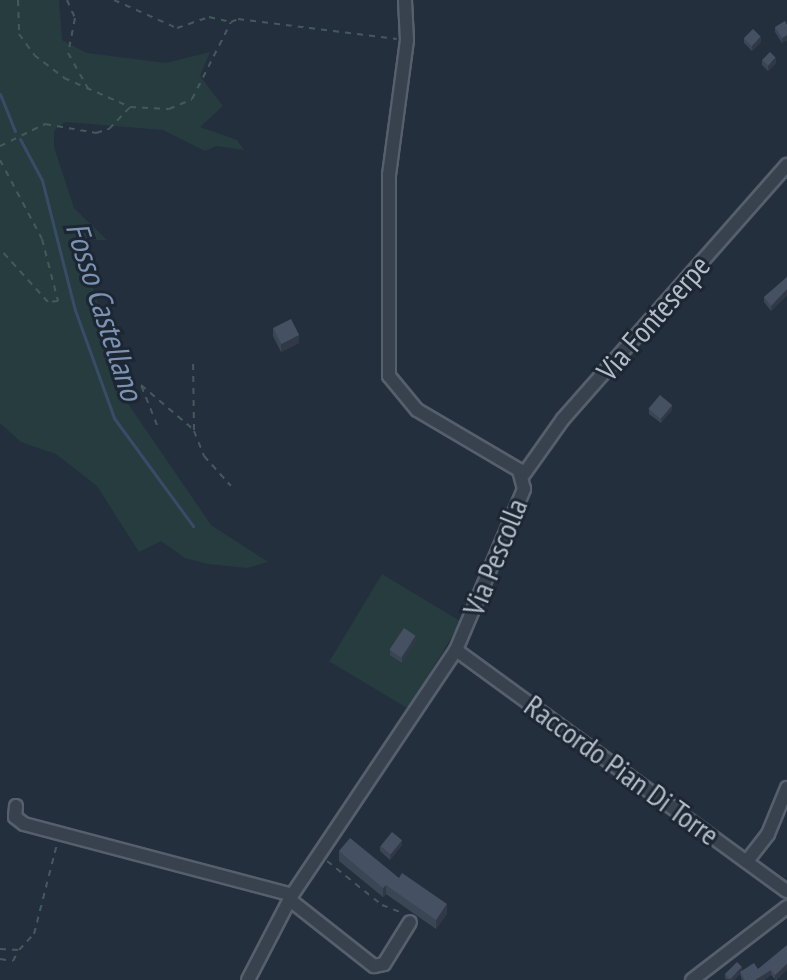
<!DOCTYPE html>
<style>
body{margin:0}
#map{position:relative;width:787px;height:980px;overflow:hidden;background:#242f3e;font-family:"PT Sans Narrow",sans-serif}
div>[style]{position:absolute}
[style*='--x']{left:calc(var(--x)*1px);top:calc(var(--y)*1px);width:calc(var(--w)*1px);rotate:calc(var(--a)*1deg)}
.green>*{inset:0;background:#263c3f;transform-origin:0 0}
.stream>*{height:3px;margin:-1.5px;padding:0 1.5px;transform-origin:1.5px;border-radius:1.5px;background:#394c67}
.path>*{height:2px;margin-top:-1px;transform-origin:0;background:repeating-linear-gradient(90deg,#44595c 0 6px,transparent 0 12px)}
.roads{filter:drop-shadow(2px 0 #565f6c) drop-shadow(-2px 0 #565f6c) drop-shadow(0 2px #565f6c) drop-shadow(0 -2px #565f6c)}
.minor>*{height:12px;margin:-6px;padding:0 6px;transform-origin:6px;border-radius:6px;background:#38414e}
.wall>*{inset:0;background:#3b4654}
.shaded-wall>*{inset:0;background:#303945}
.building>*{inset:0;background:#455162;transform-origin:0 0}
span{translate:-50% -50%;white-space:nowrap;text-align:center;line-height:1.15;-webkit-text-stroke:6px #1d2633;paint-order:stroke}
.street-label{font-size:30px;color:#b4bcc9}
.water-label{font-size:32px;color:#7c92b1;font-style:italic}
</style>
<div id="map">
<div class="green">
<i style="clip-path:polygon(0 0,59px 0,62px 40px,87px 53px,166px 63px,210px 52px,200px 76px,223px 106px,200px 127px,237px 140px,244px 150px,216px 146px,205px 151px,163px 130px,65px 122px,54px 131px,54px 147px,74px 208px,107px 240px,91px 240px,81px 266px,96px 294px,107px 365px,120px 392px,211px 525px,268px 562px,247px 568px,208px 564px,185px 558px,161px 541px,139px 552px,97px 486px,56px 454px,21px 442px,0 423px)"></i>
<i style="left:382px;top:574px;width:92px;height:102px;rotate:31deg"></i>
</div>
<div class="stream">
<i style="--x:0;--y:94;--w:40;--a:68"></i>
<i style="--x:20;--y:139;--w:47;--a:61.8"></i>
<i style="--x:42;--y:180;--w:134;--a:75.8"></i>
<i style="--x:75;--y:310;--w:115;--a:70.1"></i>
<i style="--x:114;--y:418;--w:134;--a:53.8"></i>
</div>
<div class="path">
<i style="--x:18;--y:0;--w:34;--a:88"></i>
<i style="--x:19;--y:34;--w:26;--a:54"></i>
<i style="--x:34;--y:55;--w:38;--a:37"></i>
<i style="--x:64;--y:78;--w:72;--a:23.7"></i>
<i style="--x:130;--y:107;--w:39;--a:3"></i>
<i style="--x:169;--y:109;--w:25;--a:-23"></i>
<i style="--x:192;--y:99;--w:86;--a:-63.1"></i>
<i style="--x:231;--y:22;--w:8;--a:-23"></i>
<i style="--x:238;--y:19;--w:160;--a:7.2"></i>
<i style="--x:67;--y:0;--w:20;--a:66"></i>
<i style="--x:75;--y:18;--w:36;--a:101"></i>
<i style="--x:68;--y:53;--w:43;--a:60.4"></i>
<i style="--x:114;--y:0;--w:69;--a:24"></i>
<i style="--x:177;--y:28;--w:34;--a:-19"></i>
<i style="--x:209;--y:17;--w:22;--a:13"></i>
<i style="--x:0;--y:146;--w:50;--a:-26.1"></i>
<i style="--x:45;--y:124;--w:52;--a:10"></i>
<i style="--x:96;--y:133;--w:14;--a:-17"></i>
<i style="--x:109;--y:129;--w:30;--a:-46"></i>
<i style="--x:0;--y:160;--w:89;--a:62"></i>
<i style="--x:42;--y:239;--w:64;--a:75.5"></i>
<i style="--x:58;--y:301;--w:10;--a:174"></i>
<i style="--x:48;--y:302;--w:72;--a:-132.2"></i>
<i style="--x:157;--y:425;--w:43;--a:-111.8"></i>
<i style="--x:141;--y:385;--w:70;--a:40.3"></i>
<i style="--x:194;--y:430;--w:71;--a:-90.8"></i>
<i style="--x:194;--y:431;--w:27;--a:68"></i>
<i style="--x:204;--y:456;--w:40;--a:48"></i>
<i style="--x:327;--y:861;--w:70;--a:38.7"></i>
<i style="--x:382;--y:905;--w:19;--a:21"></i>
<i style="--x:0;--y:949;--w:19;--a:3"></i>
<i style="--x:19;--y:950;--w:22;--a:-47"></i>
<i style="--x:34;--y:934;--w:93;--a:-75.7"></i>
<i style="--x:0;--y:959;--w:13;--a:9"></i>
<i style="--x:13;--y:961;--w:9;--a:-63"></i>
</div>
<div class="roads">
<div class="minor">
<i style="--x:524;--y:474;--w:67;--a:-54.7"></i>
<i style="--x:563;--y:419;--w:339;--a:-48.6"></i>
<i style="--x:456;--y:650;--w:409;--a:36.1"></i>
<i style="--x:16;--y:806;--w:11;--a:95"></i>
<i style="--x:15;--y:817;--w:11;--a:38"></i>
<i style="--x:24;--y:824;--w:277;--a:14.8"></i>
<i style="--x:747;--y:861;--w:34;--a:-52"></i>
<i style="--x:768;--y:834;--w:50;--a:-67.6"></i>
<i style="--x:290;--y:900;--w:107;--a:38.2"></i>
<i style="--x:374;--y:966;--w:10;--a:-11"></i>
<i style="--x:384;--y:964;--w:49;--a:-58.2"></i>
<i style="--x:248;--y:980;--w:96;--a:-62.6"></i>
<i style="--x:292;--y:895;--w:295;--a:-56.2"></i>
<i style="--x:456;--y:650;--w:175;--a:-67.1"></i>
<i style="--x:524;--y:489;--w:20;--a:-105"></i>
<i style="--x:519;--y:470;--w:118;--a:-149.5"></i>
<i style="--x:417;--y:410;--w:44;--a:-129.5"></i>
<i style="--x:389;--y:376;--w:201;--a:-90"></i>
<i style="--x:389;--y:175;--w:136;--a:-82.4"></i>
<i style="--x:407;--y:40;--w:40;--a:-92.9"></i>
<i style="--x:692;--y:980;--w:120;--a:-37.5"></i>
</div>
</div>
<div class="wall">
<i style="clip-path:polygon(787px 25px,787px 40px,782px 43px,775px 32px,775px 27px)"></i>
<i style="clip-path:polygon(744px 38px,761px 42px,752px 51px,744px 43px)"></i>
<i style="clip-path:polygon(762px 60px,776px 63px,768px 71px,762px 65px)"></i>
<i style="clip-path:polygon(787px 277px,787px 295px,771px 311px,764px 302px,764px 297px)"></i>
<i style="clip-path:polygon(273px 328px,299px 343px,281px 352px,273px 336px)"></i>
<i style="clip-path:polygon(649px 409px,672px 410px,661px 423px,649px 414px)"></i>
<i style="clip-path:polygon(416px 641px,402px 663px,390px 655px,390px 650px)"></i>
<i style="clip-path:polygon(402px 845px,390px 860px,380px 851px,380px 846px)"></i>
<i style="clip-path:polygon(339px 851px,399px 878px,447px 914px,436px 929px,386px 894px,383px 897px,339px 861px)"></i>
<i style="clip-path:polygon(758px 969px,787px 969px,776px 980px,771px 975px,764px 980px,742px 980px,740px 974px,734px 980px,725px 979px,725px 974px)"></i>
</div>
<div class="shaded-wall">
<i style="clip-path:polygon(787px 35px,787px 40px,782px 43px,782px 38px)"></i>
<i style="clip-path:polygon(761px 37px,761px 42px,752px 51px,752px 46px)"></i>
<i style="clip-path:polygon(776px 58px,776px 63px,768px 71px,768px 66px)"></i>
<i style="clip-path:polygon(787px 289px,787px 295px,771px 311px,771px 306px)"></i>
<i style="clip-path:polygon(299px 335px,299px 343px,281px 352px,281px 344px)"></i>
<i style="clip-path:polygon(672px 405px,672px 410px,661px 423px,661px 418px)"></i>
<i style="clip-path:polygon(416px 636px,416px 641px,402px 663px,402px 657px)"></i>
<i style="clip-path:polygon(402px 840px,402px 845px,390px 860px,390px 854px)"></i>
<i style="clip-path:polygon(386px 885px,386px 894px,383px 897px,383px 888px)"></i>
<i style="clip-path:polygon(447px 904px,447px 914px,436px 929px,436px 920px)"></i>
<i style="clip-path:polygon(787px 964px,787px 969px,775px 980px,775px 975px)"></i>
<i style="clip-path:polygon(742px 967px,742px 973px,734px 980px,730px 980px)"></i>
<i style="clip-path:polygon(771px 970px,771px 975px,764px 980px,755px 980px)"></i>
</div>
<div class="building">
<i style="clip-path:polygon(785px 21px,787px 25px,787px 35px,782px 38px,775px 27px)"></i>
<i style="left:753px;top:29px;width:11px;height:13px;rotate:45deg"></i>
<i style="left:770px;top:52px;width:8px;height:11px;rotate:45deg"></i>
<i style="clip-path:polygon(787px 277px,787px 289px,771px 306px,764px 297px)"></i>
<i style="left:291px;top:319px;width:18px;height:20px;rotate:63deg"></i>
<i style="left:660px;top:395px;width:16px;height:18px;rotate:40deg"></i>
<i style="left:404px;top:628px;width:14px;height:26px;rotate:34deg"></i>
<i style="left:392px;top:832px;width:13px;height:18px;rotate:39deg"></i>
<i style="clip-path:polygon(350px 838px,399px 878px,402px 873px,447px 904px,436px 920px,386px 885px,383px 888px,339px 851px)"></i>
<i style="clip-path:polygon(787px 945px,787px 964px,775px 975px,771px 970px,755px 980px,745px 980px,740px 972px,754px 963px,758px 969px)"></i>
<i style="left:737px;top:962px;width:7px;height:17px;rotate:45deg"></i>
</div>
<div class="street-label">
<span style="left:653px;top:318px;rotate:-49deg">Via Fonteserpe</span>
<span style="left:495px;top:557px;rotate:-68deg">Via Pescolla</span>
<span style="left:622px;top:770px;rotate:36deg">Raccordo Pian Di Torre</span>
</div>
<div class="water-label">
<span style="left:105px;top:311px;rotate:72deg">Fosso Castellano</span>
</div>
</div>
